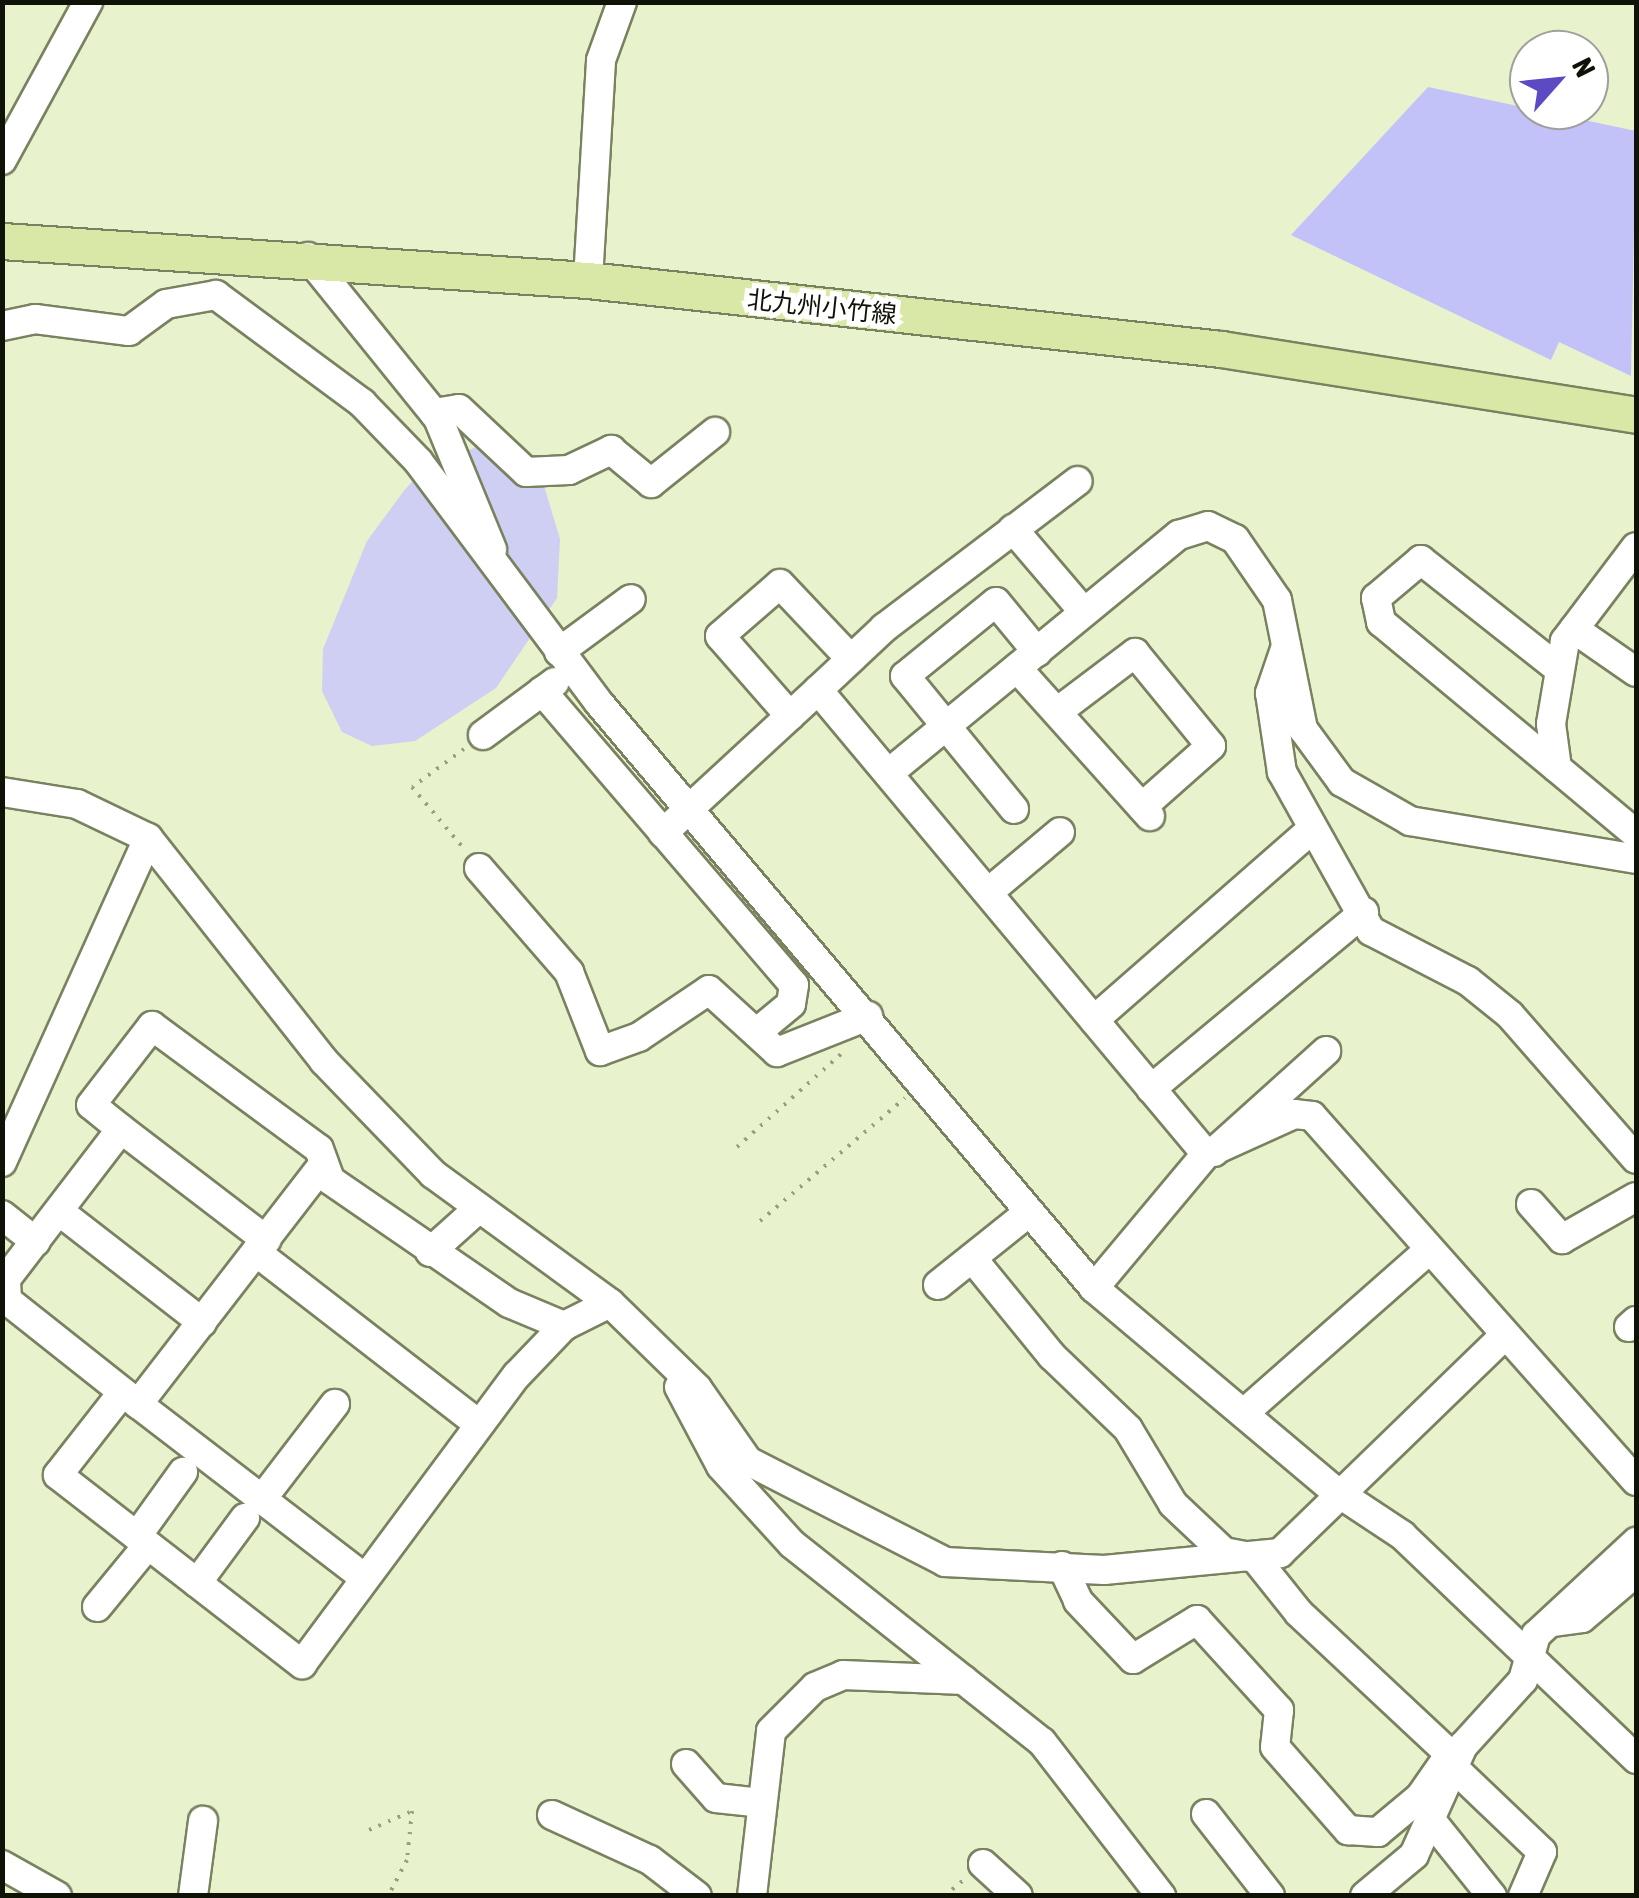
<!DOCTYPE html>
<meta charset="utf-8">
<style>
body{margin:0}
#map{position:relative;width:1639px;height:1898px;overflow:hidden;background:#e8f2cd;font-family:"Asap Condensed","Noto Sans JP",sans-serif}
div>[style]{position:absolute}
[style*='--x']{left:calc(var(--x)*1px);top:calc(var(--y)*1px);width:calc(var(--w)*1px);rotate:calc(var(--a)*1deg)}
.green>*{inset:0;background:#cecff2}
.water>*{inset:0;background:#c2c2f9}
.path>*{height:4px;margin-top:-2px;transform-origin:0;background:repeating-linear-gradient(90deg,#989f84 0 2.5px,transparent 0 10.5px)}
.roads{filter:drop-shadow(2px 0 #798260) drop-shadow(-2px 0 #798260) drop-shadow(0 2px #798260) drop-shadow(0 -2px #798260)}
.minor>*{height:28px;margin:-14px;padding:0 14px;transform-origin:14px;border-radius:14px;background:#fff}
.major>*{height:35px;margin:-17.5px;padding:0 17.5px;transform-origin:17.5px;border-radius:17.5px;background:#d9e8a6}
span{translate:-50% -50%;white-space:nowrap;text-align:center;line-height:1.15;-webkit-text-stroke:10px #fff;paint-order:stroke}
.street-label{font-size:25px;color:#0f1206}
.frame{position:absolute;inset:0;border:5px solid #0f1206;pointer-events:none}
.north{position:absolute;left:1509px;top:30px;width:100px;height:100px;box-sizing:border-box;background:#fff;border:2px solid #9fa09b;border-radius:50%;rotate:63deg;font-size:28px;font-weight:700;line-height:40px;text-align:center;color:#0f1206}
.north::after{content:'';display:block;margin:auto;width:35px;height:45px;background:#5c4ac2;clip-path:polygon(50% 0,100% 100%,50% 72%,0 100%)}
</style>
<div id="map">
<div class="green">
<i style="clip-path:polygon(491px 441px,517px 447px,544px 486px,560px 539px,557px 598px,496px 688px,415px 741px,372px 746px,342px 732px,322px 691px,323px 649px,367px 541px,403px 492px,423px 469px)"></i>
</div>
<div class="water">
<i style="clip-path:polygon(1428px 87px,1636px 131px,1631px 376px,1559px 342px,1551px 360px,1291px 235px)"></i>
</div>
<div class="path">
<i style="--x:464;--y:749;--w:64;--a:143.8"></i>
<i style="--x:412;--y:787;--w:82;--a:49.9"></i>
<i style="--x:737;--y:1147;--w:140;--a:-41.8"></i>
<i style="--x:760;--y:1221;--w:190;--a:-40.3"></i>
<i style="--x:369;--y:1830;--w:47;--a:-23.8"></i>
<i style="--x:412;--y:1811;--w:49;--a:95.8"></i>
<i style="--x:407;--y:1860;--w:41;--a:117.8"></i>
<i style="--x:944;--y:1896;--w:26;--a:-39"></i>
</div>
<div class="roads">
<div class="minor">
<i style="--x:2;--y:160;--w:180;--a:-61.4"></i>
<i style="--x:308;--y:257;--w:207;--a:51.1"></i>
<i style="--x:438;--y:418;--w:142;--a:67.6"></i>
<i style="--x:588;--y:280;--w:220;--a:-86.6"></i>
<i style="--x:601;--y:60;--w:62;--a:-70.1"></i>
<i style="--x:2;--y:326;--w:34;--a:-12"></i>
<i style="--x:35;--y:319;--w:95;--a:7.3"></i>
<i style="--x:129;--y:331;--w:46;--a:-36.1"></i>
<i style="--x:166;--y:304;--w:51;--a:-10.2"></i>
<i style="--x:216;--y:295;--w:182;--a:36.5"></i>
<i style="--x:362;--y:403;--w:81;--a:46"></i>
<i style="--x:418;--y:461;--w:302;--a:53.2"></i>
<i style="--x:599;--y:703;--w:766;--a:49.76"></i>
<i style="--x:1094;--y:1288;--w:314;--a:40.1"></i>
<i style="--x:1334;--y:1490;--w:82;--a:33.5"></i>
<i style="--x:1402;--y:1535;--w:324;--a:43.7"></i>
<i style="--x:434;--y:413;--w:25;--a:-9"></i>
<i style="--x:459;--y:409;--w:92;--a:43.2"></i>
<i style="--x:526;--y:472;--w:43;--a:-2.7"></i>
<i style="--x:569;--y:470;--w:47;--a:-25.5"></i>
<i style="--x:611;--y:450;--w:52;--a:39.5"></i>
<i style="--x:651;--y:483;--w:82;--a:-38.6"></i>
<i style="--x:1013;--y:529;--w:109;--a:49.5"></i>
<i style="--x:1636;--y:547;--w:118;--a:127.1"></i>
<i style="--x:1565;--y:641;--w:84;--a:99.6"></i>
<i style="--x:1551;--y:724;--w:44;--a:82.2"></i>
<i style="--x:1557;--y:768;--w:103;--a:39.9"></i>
<i style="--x:1574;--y:629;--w:75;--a:34.7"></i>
<i style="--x:1286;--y:646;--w:50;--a:108.8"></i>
<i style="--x:1270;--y:693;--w:80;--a:81.4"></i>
<i style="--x:1282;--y:772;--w:182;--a:60.8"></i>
<i style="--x:1371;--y:931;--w:109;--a:27.3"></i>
<i style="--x:1468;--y:981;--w:54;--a:39"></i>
<i style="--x:1510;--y:1015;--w:191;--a:48.8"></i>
<i style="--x:559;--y:652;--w:89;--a:-36.4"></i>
<i style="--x:1555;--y:666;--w:171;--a:-141.7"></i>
<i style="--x:1421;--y:560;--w:59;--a:139.8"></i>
<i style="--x:1376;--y:598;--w:25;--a:78"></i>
<i style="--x:1381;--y:622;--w:229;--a:39.7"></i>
<i style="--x:1017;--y:668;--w:199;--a:48.1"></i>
<i style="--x:818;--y:690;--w:91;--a:-43.2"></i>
<i style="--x:884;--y:628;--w:243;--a:-37.2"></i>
<i style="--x:542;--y:691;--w:387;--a:49.4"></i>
<i style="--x:794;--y:985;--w:19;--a:99"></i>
<i style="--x:791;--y:1004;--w:45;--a:140.4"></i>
<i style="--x:1057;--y:712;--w:98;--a:-37.1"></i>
<i style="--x:1135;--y:653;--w:120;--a:50.7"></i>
<i style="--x:1211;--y:746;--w:92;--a:138.5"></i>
<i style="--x:790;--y:716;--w:106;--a:-131.2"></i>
<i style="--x:720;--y:636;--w:79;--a:-40.9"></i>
<i style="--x:780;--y:584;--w:103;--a:46.6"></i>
<i style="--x:483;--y:735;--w:89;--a:-36.4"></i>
<i style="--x:890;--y:772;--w:374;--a:-39.4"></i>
<i style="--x:1179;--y:535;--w:30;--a:-17"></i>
<i style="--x:1208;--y:526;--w:30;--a:26"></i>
<i style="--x:1235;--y:539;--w:74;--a:55.5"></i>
<i style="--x:1277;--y:600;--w:132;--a:78.6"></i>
<i style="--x:1303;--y:729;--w:66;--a:53.7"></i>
<i style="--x:1342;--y:782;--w:78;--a:29.8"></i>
<i style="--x:1410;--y:821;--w:229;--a:9.5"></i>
<i style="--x:2;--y:792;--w:76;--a:9.1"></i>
<i style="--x:77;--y:804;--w:79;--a:25.6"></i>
<i style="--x:148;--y:838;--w:284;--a:51.7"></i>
<i style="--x:324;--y:1061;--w:157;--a:46"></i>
<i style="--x:433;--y:1174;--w:219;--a:36.1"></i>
<i style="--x:610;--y:1303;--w:122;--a:44.3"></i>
<i style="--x:697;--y:1388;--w:89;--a:55.1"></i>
<i style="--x:748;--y:1461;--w:221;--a:27.1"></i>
<i style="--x:945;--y:1562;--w:159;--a:2.9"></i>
<i style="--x:1104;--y:1570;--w:177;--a:-5.5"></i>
<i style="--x:1280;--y:1553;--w:312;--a:-44.1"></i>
<i style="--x:1014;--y:809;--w:172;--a:-129.3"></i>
<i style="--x:905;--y:676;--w:117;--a:-39.1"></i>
<i style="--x:996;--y:602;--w:65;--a:50.6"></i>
<i style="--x:663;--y:833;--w:211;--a:-42.7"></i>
<i style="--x:818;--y:690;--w:605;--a:50.1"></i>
<i style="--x:479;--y:868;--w:138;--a:49.1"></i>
<i style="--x:569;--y:972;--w:85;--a:68.6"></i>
<i style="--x:600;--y:1051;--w:41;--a:-19.7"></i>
<i style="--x:639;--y:1037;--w:84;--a:-33.9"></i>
<i style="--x:709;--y:990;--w:92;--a:42.4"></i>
<i style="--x:777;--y:1052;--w:98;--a:-21.6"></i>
<i style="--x:991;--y:890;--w:90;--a:-40"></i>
<i style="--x:1094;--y:1020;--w:286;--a:-41.2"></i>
<i style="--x:1151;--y:1089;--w:277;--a:-39.7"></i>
<i style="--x:121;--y:1129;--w:183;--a:37.4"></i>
<i style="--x:1214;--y:1152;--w:151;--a:-42"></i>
<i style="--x:2;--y:1162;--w:355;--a:-65.7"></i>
<i style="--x:322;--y:1166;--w:301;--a:127.7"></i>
<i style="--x:138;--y:1404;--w:167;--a:-141.6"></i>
<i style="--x:7;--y:1300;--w:21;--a:-93"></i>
<i style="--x:6;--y:1279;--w:189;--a:-52.5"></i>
<i style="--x:121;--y:1129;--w:38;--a:-141"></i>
<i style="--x:91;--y:1105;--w:100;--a:-52.3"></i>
<i style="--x:152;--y:1026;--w:207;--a:36.4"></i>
<i style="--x:319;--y:1149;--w:33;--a:70"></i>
<i style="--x:330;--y:1180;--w:217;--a:34.5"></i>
<i style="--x:509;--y:1303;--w:60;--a:22.7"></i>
<i style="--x:1531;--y:1204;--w:47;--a:48.5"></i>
<i style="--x:1562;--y:1239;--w:85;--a:-29.6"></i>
<i style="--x:60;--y:1212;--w:180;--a:37.8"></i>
<i style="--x:2;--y:1215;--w:43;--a:38.5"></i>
<i style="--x:256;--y:1252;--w:279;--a:37.7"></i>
<i style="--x:430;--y:1252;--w:64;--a:-41.9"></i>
<i style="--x:972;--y:1258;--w:127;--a:50.8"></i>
<i style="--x:1052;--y:1356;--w:105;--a:43.8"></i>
<i style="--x:1128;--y:1429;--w:87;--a:59"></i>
<i style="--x:1173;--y:1504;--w:70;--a:43.3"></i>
<i style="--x:1224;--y:1552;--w:32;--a:11"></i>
<i style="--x:1255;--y:1558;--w:70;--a:51.3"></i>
<i style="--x:1299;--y:1613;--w:215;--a:43.1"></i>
<i style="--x:938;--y:1285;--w:117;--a:-38.7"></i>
<i style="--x:1094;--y:1288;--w:175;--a:-50.1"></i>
<i style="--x:1206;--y:1154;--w:97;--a:-24.4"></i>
<i style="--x:1294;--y:1114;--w:18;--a:6"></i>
<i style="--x:1312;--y:1116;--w:488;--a:48.4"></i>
<i style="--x:1629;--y:1327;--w:9;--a:-41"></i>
<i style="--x:679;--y:1387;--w:89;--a:62"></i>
<i style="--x:721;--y:1466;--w:105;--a:47.7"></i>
<i style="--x:792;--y:1544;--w:319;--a:38.4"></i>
<i style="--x:1042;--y:1742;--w:195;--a:52.3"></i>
<i style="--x:122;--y:1393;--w:104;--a:128"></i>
<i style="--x:58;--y:1475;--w:309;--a:37.8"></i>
<i style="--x:302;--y:1664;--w:360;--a:-53.4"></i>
<i style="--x:517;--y:1375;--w:68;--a:-46.2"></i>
<i style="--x:564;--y:1326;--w:51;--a:-26.6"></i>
<i style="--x:138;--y:1404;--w:286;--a:37.5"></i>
<i style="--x:1244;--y:1413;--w:247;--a:-41.4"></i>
<i style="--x:262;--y:1499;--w:120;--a:-52.5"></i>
<i style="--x:137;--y:1536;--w:79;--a:-54.3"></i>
<i style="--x:1062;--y:1566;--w:38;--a:65"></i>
<i style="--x:1078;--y:1601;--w:80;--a:46.5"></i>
<i style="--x:1133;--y:1659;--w:75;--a:-31.4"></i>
<i style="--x:1197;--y:1620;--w:122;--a:47.7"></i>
<i style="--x:1279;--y:1710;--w:37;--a:96"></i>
<i style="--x:1275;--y:1747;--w:111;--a:48.7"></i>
<i style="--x:1348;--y:1830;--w:30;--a:4"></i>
<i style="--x:1378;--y:1832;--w:55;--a:-39.8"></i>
<i style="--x:1420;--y:1797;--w:52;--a:-55.1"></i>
<i style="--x:197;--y:1583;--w:81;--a:-53.6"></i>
<i style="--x:97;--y:1607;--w:80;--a:-50.6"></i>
<i style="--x:1554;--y:1622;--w:28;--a:-8"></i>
<i style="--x:1582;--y:1618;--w:71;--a:-40.4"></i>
<i style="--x:686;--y:1764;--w:45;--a:48.6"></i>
<i style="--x:716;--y:1798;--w:45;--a:6.3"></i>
<i style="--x:1453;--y:1767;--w:123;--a:43.7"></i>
<i style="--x:1542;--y:1852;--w:48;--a:113.4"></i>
<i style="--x:1206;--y:1814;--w:104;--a:52"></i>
<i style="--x:552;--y:1815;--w:108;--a:24.7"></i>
<i style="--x:650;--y:1860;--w:59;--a:37.5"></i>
<i style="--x:1430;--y:1819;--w:99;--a:51.2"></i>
<i style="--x:983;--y:1864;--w:47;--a:42.4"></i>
<i style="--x:2;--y:1865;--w:63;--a:29.4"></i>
<i style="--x:193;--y:1896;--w:76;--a:-82.4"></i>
<i style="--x:752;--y:1896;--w:166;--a:-83.4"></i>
<i style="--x:771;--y:1731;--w:62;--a:-45"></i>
<i style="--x:815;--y:1687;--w:30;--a:-23"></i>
<i style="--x:843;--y:1675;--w:121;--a:2.4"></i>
<i style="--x:1365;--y:1896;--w:64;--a:-39.9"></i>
<i style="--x:1414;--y:1855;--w:120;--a:-65.8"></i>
<i style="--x:1463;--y:1746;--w:89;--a:-47.7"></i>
<i style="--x:1523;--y:1680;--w:47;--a:-73.9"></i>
<i style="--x:1536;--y:1635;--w:137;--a:-42.9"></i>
</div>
<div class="major">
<i style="--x:2;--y:241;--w:587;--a:3.81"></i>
<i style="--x:588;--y:280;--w:637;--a:6.22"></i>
<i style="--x:1221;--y:349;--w:420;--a:9"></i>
</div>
</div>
<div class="street-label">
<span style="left:822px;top:307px;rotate:6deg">北九州小竹線</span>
</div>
<div class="frame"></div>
<div class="north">N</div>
</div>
